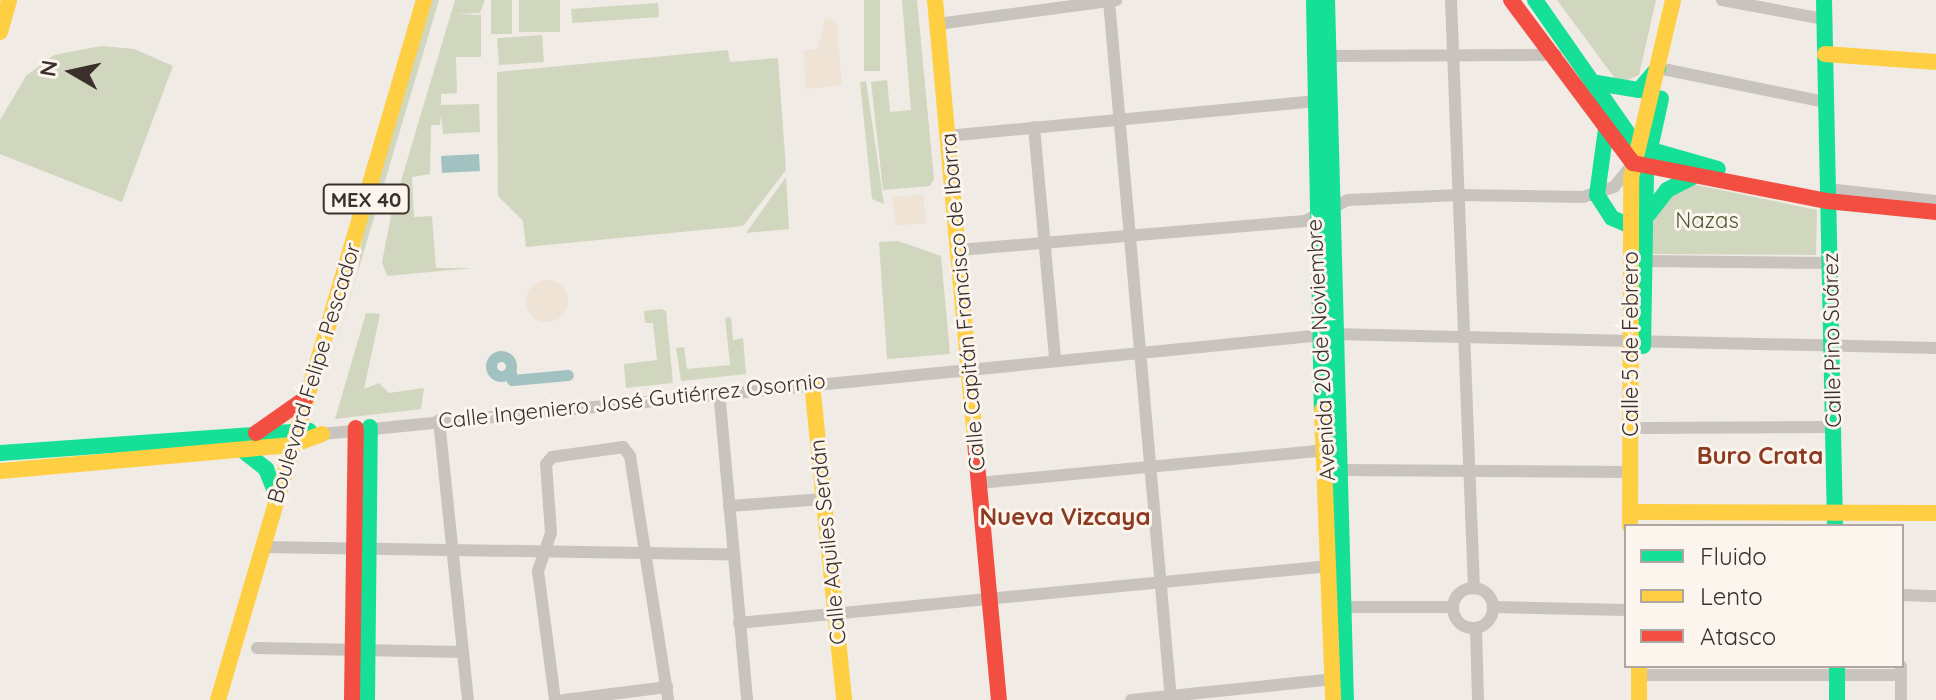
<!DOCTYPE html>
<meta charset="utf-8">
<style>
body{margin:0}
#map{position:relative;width:1936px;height:700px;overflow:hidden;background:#f0ebe5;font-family:Quicksand,sans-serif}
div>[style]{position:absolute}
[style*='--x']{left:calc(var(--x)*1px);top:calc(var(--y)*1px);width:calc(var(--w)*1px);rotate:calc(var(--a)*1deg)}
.green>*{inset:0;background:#d1d6bf;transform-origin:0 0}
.plaza>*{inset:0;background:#eee3d5;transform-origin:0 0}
.round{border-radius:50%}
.water>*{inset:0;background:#a1c2c1;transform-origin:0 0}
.canal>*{height:11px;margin:-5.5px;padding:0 5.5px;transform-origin:5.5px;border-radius:5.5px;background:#a1c2c1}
.canal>.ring{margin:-5.5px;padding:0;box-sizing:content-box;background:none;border:11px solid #a1c2c1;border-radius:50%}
.street>*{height:12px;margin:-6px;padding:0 6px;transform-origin:6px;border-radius:6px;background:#c9c3be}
.street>.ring{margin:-6px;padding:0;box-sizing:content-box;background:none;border:12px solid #c9c3be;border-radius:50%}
.fast>*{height:16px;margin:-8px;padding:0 8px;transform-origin:8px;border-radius:8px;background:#16e098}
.slow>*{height:16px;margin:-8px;padding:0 8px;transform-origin:8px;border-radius:8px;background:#ffcf43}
.jam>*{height:16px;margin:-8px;padding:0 8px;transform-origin:8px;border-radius:8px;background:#f24e42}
span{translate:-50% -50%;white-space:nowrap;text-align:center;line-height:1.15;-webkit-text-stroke:6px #fbf5ee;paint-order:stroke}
.shield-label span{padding:2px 6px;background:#fbf5ee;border:2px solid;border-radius:6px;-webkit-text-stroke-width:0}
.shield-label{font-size:20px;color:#3b302b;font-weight:700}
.park-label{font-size:22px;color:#4a5a2e}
.street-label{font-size:22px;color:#3b302b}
.neighbourhood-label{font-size:24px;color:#8c3b22;font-weight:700}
.legend{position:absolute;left:1624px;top:524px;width:280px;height:144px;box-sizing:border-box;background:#fbf5ee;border:2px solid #aea6a0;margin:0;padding:10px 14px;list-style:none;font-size:24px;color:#3b302b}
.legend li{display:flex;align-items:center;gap:16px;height:40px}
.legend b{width:40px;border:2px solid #aea6a0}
.north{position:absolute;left:32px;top:32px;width:80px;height:80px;-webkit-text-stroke:6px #fbf5ee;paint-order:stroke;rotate:279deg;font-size:22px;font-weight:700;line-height:32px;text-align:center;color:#3b302b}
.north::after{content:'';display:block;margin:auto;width:28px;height:36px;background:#3b302b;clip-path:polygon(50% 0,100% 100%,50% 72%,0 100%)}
</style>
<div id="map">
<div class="green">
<i style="clip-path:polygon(432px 0,439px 0,318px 405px,358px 270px,363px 227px)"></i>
<i style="clip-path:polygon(455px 0,485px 0,480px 13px,456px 14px,481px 15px,481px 57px,456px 57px,457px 93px,441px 94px,441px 105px,479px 104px,480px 132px,443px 134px,441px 114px,440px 125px,431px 125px,430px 174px,412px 177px,414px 217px,432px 216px,436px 268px,473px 268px,387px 276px,382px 262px,392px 211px)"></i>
<i style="left:491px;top:0;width:21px;height:34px"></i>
<i style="left:519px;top:0;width:41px;height:32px"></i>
<i style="left:864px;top:0;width:16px;height:71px"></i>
<i style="clip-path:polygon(902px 0,917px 0,934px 179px,930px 186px,883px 190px,871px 82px,887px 80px,890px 112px,911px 110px)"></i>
<i style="clip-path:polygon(1557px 0,1656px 0,1639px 75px,1619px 84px)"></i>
<i style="left:658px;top:3px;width:14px;height:87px;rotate:86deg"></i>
<i style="left:542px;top:35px;width:27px;height:45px;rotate:86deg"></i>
<i style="clip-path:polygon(101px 46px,134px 49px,173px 66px,122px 202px,0 154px,0 120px,26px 76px,54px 55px)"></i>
<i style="clip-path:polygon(728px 50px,730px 62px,778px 58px,786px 170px,743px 226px,526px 247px,523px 221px,498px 196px,497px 72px)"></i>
<i style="clip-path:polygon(866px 81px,884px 204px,872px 199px,860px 82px)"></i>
<i style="clip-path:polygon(786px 177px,789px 229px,746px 233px)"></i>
<i style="clip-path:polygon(1692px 184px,1817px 210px,1816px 255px,1648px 254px,1657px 204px)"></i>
<i style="clip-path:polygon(898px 241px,941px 256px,950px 354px,887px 359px,879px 242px)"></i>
<i style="clip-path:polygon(661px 309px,666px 311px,673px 383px,626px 388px,624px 364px,657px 360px,653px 323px,645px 323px,644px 311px)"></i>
<i style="clip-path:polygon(366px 313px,380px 314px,364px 389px,379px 383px,389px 393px,424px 388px,421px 409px,335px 419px)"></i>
<i style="clip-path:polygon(731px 317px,733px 340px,743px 338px,746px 374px,681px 381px,676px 348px,684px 347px,687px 369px,730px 365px,725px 318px)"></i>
</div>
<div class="plaza">
<i style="clip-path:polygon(825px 19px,836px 20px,842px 85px,806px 89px,803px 51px,818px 49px)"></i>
<i style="left:923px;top:194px;width:29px;height:31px;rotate:84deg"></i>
<i class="round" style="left:526px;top:280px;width:42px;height:42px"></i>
</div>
<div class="water">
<i style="left:479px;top:154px;width:17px;height:38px;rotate:87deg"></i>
</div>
<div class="canal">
<i class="ring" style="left:491px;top:356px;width:9px;height:9px"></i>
<i style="--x:511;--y:373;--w:7;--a:82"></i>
<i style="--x:512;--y:380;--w:56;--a:-5.1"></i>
</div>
<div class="street">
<i style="--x:1451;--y:0;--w:589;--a:87.76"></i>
<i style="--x:1722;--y:0;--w:104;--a:10.6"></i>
<i style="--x:1109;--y:1;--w:702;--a:84.93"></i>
<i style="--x:937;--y:24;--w:181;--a:-7.6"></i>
<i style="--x:1328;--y:56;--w:228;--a:-0.3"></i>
<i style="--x:1658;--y:68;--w:170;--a:11.5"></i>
<i style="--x:1034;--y:127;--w:233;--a:84.8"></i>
<i style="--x:947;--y:136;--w:371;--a:-5.4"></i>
<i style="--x:1827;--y:189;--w:110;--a:6.3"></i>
<i style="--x:959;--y:250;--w:347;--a:-4.8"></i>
<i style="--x:1305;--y:221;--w:48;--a:-26"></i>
<i style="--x:1348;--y:200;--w:111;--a:-2.6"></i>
<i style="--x:1459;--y:195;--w:124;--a:0.9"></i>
<i style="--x:1583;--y:197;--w:33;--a:-18"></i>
<i style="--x:1614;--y:187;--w:27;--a:-51"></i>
<i style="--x:1643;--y:261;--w:188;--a:0.6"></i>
<i style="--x:719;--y:391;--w:310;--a:84.8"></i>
<i style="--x:439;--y:420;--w:281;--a:84.1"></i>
<i style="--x:1643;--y:428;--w:192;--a:-0.3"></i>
<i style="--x:322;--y:434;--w:1015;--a:-5.65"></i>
<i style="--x:1332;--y:334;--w:604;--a:1.33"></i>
<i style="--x:1340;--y:470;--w:291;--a:0.4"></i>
<i style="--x:979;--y:483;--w:350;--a:-5.4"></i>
<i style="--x:729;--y:506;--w:96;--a:-4.2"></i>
<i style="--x:263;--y:547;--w:471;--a:0.9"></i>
<i class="ring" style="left:1453px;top:588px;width:28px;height:28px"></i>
<i style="--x:1902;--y:595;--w:34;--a:2"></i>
<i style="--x:1344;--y:607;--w:109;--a:0"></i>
<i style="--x:1493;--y:607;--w:133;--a:1.3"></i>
<i style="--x:739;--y:623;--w:594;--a:-5.51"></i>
<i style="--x:1476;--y:628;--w:72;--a:88.4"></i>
<i style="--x:257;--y:648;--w:206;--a:1.1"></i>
<i style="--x:1901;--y:666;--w:34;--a:90"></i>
<i style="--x:1639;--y:675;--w:262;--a:0"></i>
<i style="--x:555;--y:700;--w:130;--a:-97.5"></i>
<i style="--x:538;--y:571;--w:40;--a:-71.1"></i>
<i style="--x:551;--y:533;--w:69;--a:-94.1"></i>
<i style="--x:546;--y:464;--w:9;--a:-49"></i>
<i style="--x:552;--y:457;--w:72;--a:-8"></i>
<i style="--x:623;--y:447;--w:11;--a:52"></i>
<i style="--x:630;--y:456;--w:247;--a:81.1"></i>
<i style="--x:564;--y:700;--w:104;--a:-7.2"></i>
<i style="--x:1131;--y:700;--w:203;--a:-5.9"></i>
</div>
<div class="fast">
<i style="--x:1314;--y:0;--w:410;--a:88.9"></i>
<i style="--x:1327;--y:0;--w:700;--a:88.45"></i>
<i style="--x:1535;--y:0;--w:178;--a:55.1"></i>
<i style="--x:1637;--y:146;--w:84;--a:15.9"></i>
<i style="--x:1824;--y:0;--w:526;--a:88.8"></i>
<i style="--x:1597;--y:83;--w:43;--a:9.5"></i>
<i style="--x:1639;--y:90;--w:29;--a:-49"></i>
<i style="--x:1606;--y:129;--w:67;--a:97.8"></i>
<i style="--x:1597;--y:195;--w:27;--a:57"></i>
<i style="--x:1612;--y:218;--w:21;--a:23"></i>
<i style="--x:1643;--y:221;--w:39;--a:-52"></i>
<i style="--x:1667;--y:190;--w:28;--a:-27"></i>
<i style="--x:1643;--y:346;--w:179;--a:-89"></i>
<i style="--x:1646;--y:167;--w:70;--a:-77.6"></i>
<i style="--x:242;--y:450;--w:31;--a:38"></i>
<i style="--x:266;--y:469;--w:29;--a:68"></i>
<i style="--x:0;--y:453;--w:310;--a:-4.1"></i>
<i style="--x:1837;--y:666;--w:34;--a:90"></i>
<i style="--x:367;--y:700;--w:273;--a:-89.4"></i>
</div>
<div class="slow">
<i style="--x:935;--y:0;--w:444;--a:84.8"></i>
<i style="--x:0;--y:32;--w:33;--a:-74"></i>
<i style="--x:1825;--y:54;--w:111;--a:4.1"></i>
<i style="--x:812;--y:383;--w:319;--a:84.2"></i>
<i style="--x:1322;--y:410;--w:290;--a:87.8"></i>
<i style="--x:0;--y:471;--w:293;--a:-5.1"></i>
<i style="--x:292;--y:445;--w:32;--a:-20"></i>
<i style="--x:1630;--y:512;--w:306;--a:0.2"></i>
<i style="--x:1630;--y:526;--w:348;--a:-89.8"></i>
<i style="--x:1631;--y:178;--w:183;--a:-76.7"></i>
<i style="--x:1639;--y:666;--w:34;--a:90"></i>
<i style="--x:218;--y:700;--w:730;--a:-73.6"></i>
</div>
<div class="jam">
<i style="--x:1511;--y:0;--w:204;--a:53.2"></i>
<i style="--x:1633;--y:163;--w:198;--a:11.1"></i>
<i style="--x:1827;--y:201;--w:110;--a:5.8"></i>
<i style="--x:256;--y:433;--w:61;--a:-35"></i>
<i style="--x:975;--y:442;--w:259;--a:84.7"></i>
<i style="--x:352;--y:700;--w:272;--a:-89.2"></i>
</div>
<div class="shield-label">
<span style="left:366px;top:199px">MEX 40</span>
</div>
<div class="park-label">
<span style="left:1707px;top:221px">Nazas</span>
</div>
<div class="street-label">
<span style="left:963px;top:302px;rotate:-95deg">Calle Capitán Francisco de Ibarra</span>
<span style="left:1832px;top:340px;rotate:-91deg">Calle Pino Suárez</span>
<span style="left:1631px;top:344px;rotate:-90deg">Calle 5 de Febrero</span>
<span style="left:1321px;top:350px;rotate:-93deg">Avenida 20 de Noviembre</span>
<span style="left:314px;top:373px;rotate:-73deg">Boulevard Felipe Pescador</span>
<span style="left:632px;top:401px;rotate:-6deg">Calle Ingeniero José Gutiérrez Osornio</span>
<span style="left:828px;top:542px;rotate:-96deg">Calle Aquiles Serdán</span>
</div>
<div class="neighbourhood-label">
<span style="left:1760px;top:456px">Buro Crata</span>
<span style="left:1065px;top:517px">Nueva Vizcaya</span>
</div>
<ul class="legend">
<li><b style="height:10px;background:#16e098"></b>Fluido</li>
<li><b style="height:10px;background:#ffcf43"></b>Lento</li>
<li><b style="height:10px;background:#f24e42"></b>Atasco</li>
</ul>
<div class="north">N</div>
</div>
